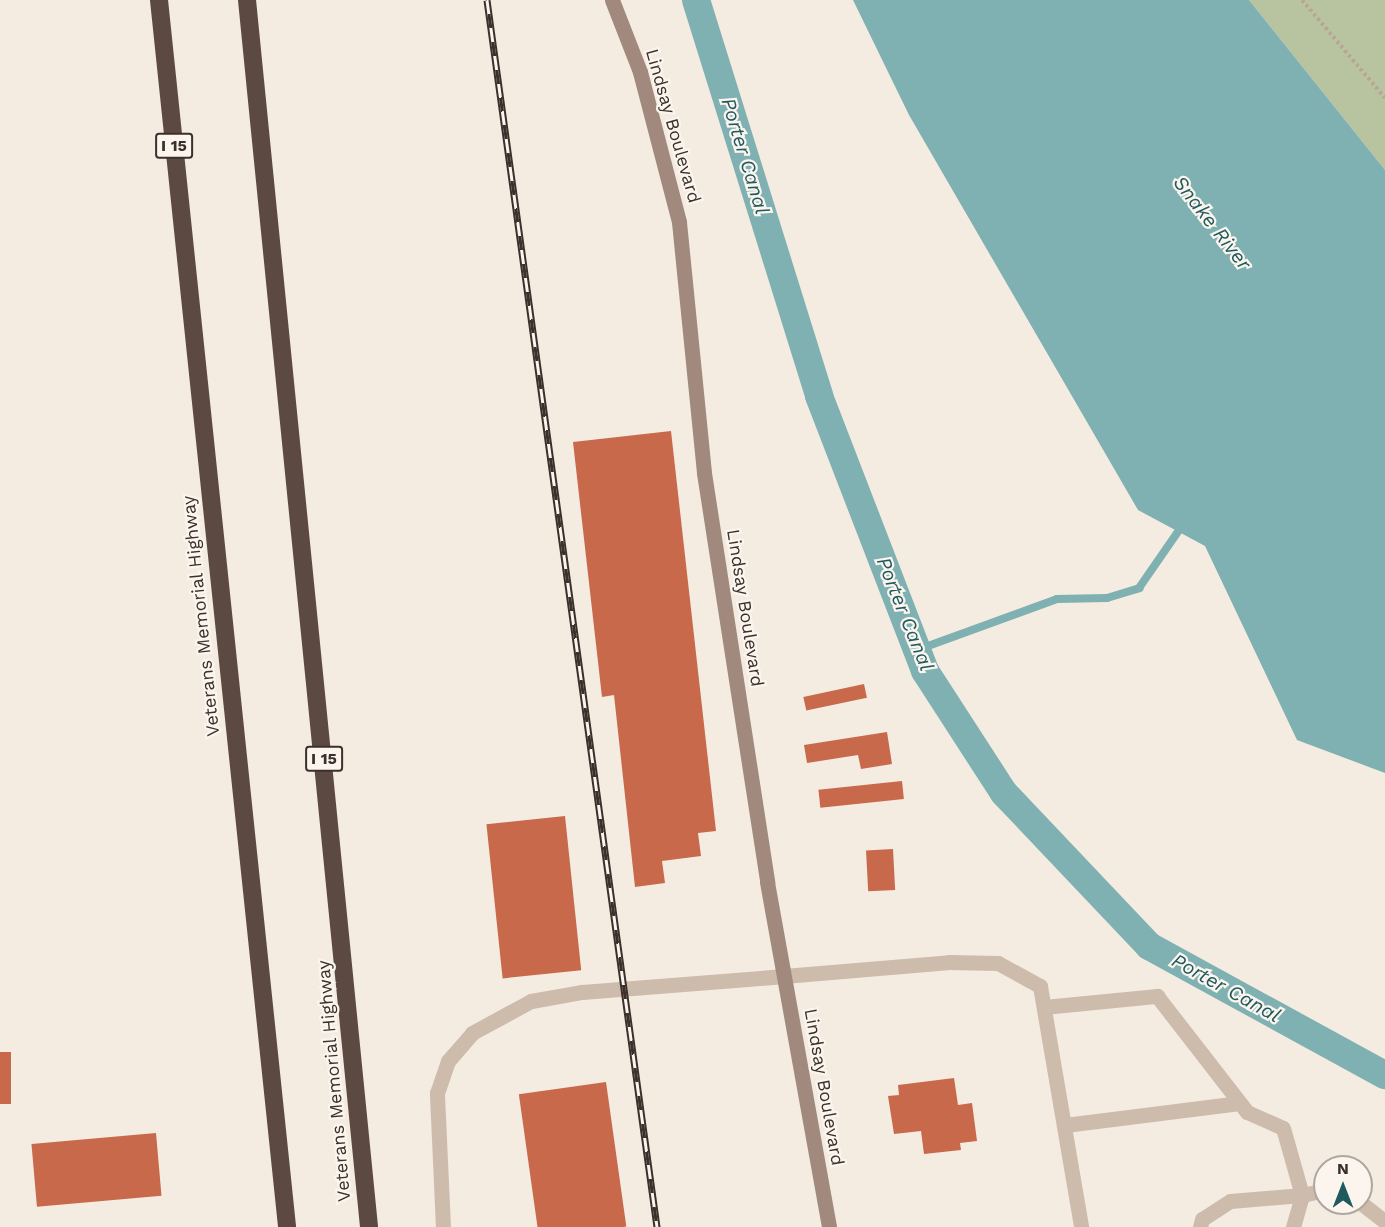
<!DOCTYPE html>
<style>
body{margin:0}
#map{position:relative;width:1385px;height:1227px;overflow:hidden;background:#f4ebe1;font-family:"Work Sans",sans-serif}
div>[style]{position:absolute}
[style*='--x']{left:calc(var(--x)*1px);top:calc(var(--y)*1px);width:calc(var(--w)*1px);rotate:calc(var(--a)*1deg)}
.green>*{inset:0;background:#b8c4a0}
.water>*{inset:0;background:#7fb0b2}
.stream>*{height:8px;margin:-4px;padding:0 4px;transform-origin:4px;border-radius:4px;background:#7fb0b2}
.canal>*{height:28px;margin:-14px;padding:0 14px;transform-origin:14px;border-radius:14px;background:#7fb0b2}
.building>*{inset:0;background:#c8694b;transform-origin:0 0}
.path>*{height:4px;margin-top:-2px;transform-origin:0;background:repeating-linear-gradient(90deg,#b9a596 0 3px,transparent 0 6px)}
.lane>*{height:15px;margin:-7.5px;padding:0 7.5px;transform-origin:7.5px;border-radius:7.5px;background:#cdbbac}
.street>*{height:15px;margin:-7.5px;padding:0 7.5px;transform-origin:7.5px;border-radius:7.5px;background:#cdbbac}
.secondary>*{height:15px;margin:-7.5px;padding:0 7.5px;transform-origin:7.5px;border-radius:7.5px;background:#a18a7d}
.highway>*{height:18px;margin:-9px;padding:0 9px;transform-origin:9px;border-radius:9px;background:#5c4a42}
.rail>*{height:7px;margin-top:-3.5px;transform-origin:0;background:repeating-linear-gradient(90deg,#fbf5ee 0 14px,#3b302b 0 28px);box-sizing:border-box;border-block:2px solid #3b302b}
span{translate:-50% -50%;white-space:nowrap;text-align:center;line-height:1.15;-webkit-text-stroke:4.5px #fbf5ee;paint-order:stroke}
.shield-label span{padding:2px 4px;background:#fbf5ee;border:2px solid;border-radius:4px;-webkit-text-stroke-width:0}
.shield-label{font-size:16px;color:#3b302b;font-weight:700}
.street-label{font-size:18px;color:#3b302b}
.water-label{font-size:20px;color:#1f5a5e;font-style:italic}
.north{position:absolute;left:1313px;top:1155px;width:60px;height:60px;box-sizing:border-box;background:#fbf5ee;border:2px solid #aea6a0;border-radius:50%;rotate:0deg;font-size:16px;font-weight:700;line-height:24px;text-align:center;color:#3b302b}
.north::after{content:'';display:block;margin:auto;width:21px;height:27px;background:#1f5a5e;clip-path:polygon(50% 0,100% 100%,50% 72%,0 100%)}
</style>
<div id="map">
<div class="green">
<i style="clip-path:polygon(1249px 0,1385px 0,1385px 170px)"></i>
</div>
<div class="water">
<i style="clip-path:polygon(853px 0,1249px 0,1385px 170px,1385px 773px,1297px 740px,1205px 546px,1138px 510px,909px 115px)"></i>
</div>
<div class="stream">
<i style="--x:917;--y:650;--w:149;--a:-20"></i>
<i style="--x:1057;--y:599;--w:50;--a:-1.1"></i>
<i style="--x:1107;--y:598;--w:34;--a:-17"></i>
<i style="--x:1139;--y:588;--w:79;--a:-55.3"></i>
</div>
<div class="canal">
<i style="--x:696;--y:0;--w:415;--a:72.7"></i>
<i style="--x:819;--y:396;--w:295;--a:68.9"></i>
<i style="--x:925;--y:671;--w:145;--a:57.1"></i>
<i style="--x:1004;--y:793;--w:211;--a:46.5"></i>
<i style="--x:1149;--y:946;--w:269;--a:28.7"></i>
</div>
<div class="building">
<i style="clip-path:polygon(671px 431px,716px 831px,698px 833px,701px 856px,662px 861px,665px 883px,635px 887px,614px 695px,602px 697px,573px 442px)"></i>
<i style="left:864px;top:684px;width:14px;height:62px;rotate:78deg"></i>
<i style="clip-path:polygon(887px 732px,892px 764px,861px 769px,858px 755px,807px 763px,804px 745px)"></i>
<i style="left:902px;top:781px;width:18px;height:84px;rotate:84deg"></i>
<i style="left:565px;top:816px;width:155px;height:79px;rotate:84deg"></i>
<i style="left:893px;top:849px;width:41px;height:27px;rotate:87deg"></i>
<i style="left:0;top:1052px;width:11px;height:52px"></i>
<i style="clip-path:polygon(954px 1078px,958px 1105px,972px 1103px,977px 1141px,960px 1143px,961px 1150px,924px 1154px,921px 1131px,894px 1134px,888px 1096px,899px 1095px,898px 1085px)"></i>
<i style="left:606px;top:1082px;width:146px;height:88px;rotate:82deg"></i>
<i style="left:156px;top:1133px;width:63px;height:125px;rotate:85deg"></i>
</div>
<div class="path">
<i style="--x:1302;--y:0;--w:128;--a:49.7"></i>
</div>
<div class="lane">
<i style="--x:443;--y:1227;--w:134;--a:-92.6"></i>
<i style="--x:437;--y:1093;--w:34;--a:-71"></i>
<i style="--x:448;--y:1061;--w:37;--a:-49"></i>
<i style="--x:472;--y:1033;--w:67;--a:-28.5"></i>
<i style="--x:531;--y:1001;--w:52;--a:-10"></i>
<i style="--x:582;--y:992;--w:203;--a:-4.5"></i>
</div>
<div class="street">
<i style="--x:784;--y:976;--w:166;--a:-4.8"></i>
<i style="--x:949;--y:962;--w:49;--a:1.2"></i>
<i style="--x:998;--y:963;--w:48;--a:28.7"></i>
<i style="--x:1040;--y:986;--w:244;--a:80.3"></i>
<i style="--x:1044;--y:1007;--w:114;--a:-5.6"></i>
<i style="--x:1157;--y:996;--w:147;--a:52.2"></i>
<i style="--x:1247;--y:1112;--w:39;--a:24"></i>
<i style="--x:1283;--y:1128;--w:70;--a:74.2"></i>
<i style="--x:1302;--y:1195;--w:72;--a:175.2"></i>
<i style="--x:1230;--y:1201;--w:33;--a:147"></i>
<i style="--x:1202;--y:1219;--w:8;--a:104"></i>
<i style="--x:1065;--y:1125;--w:176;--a:-7.2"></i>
<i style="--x:1361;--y:1203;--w:31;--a:38"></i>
<i style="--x:1293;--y:1227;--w:33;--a:-74"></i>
<i style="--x:1302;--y:1195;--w:24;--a:-12"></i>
</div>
<div class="secondary">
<i style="--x:612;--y:0;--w:77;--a:68.7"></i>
<i style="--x:640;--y:72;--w:155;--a:75.4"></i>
<i style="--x:679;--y:222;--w:252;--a:84.3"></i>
<i style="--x:704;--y:473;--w:414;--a:81.2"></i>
<i style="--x:767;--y:882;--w:351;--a:79.8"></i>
</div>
<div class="highway">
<i style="--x:159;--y:0;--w:1234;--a:84.04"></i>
<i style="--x:247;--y:0;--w:1233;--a:84.32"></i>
</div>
<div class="rail">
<i style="--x:487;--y:0;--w:1239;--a:82.11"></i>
</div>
<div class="shield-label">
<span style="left:174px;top:146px">I 15</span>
<span style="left:324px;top:759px">I 15</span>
</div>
<div class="street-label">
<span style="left:673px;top:126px;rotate:74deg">Lindsay Boulevard</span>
<span style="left:745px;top:608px;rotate:81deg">Lindsay Boulevard</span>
<span style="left:201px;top:616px;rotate:-96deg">Veterans Memorial Highway</span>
<span style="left:334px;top:1081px;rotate:-95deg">Veterans Memorial Highway</span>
<span style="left:824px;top:1087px;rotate:80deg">Lindsay Boulevard</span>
</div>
<div class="water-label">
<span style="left:745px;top:156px;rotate:73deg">Porter Canal</span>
<span style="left:1212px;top:223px;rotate:52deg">Snake River</span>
<span style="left:905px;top:614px;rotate:68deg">Porter Canal</span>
<span style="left:1226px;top:988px;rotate:29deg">Porter Canal</span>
</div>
<div class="north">N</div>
</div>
